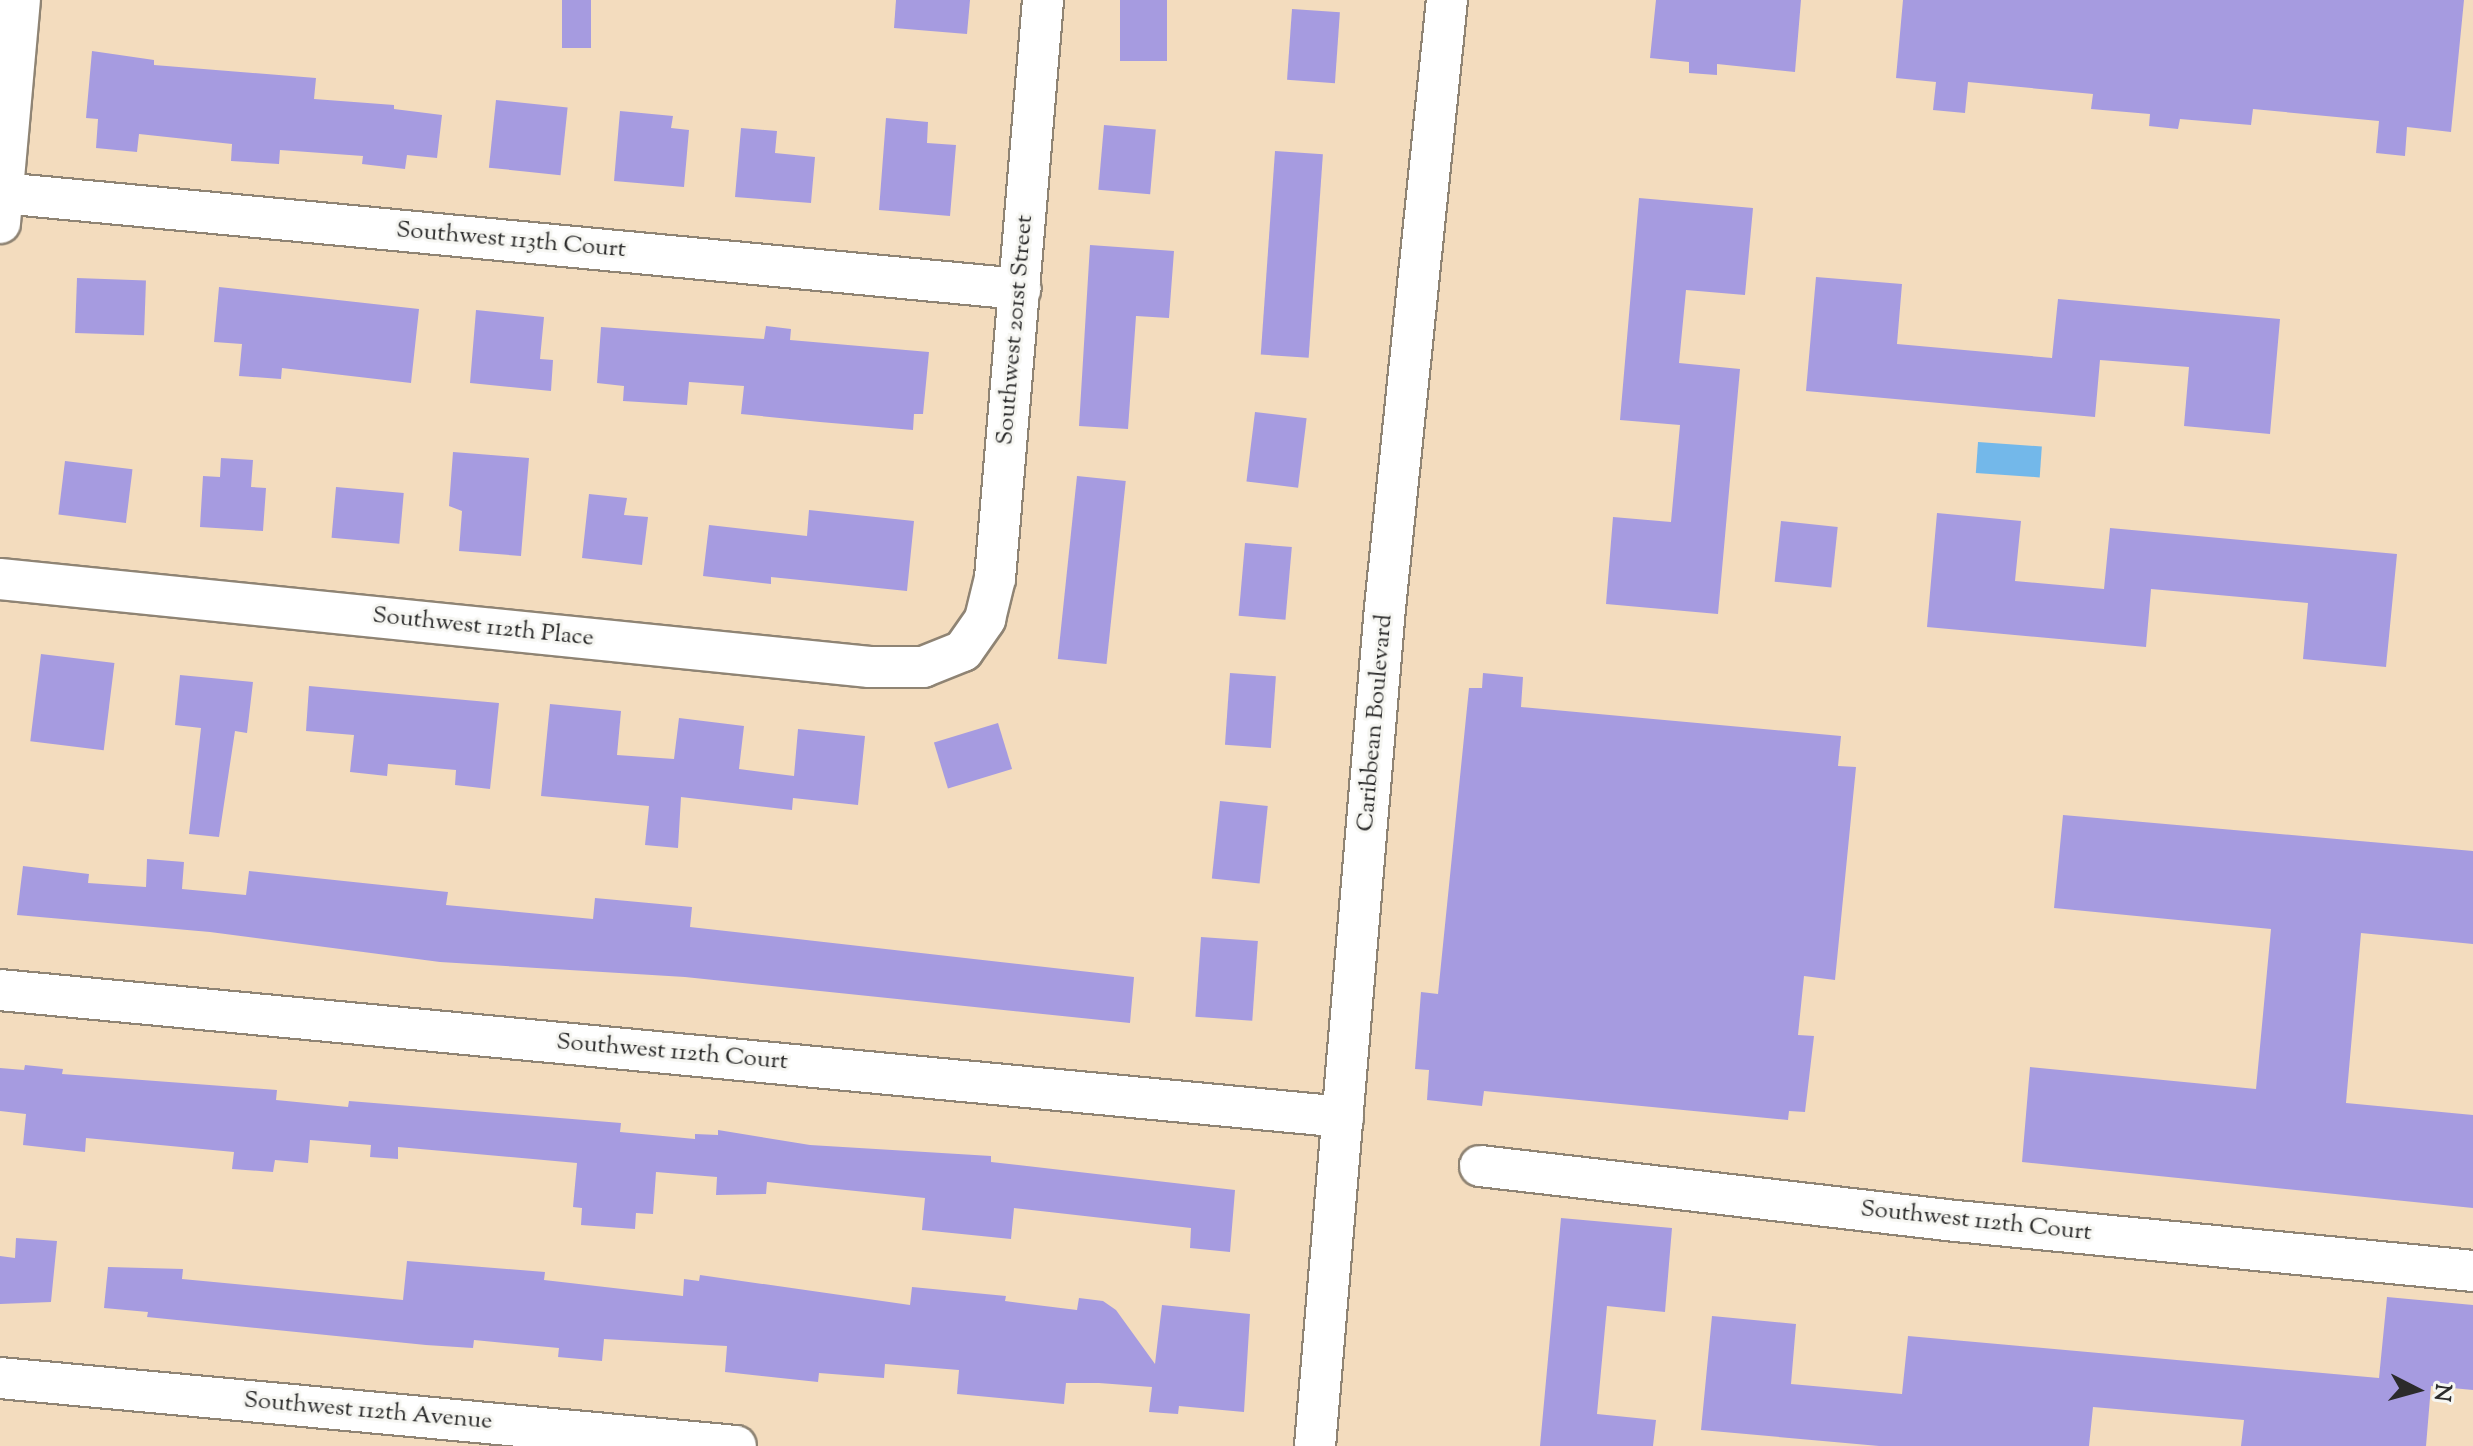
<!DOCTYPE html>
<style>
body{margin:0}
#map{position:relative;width:2473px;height:1446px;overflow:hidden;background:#f3dcbe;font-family:"Sorts Mill Goudy",serif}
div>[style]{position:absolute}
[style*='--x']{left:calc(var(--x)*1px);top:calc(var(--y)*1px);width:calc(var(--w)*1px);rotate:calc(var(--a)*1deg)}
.water>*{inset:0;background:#73b8ea;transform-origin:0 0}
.building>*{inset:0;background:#a69be0;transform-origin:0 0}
.roads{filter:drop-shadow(2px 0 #8f8474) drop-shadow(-2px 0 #8f8474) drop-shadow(0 2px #8f8474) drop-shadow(0 -2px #8f8474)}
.minor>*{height:40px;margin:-20px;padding:0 20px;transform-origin:20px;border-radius:20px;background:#fff}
span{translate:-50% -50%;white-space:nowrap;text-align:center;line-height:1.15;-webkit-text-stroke:6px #f6f6f2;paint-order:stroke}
.street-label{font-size:24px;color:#2b2b2b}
.north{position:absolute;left:2377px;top:1350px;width:80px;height:80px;-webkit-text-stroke:6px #f6f6f2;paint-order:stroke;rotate:96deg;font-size:22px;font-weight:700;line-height:32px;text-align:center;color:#2b2b2b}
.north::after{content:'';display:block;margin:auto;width:28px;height:36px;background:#2b2b2b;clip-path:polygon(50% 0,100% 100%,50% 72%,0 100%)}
</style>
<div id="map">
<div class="water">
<i style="left:1978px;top:442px;width:64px;height:31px;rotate:4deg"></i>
</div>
<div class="building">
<i style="left:562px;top:0;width:29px;height:48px"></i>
<i style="clip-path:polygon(896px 0,970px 0,967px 34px,894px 28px)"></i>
<i style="left:1120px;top:0;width:47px;height:61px"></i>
<i style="clip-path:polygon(1656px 0,1801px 0,1795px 72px,1717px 64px,1717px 75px,1689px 73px,1689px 62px,1650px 58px)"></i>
<i style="clip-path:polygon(1903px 0,2464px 0,2451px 132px,2407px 127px,2405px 156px,2376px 153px,2379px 121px,2253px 109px,2251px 125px,2180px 119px,2178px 129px,2149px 126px,2150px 114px,2091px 109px,2093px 94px,1968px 82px,1965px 113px,1933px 110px,1936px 82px,1896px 78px)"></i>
<i style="left:1292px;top:9px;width:48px;height:71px;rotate:4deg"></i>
<i style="clip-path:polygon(92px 51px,154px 60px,154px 65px,316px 78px,314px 99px,394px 105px,394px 109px,442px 115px,437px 158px,407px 155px,405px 169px,362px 164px,363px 156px,280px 150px,279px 164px,231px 161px,232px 144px,139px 134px,137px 152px,96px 148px,98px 119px,86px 118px)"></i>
<i style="left:496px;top:100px;width:72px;height:68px;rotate:6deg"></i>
<i style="clip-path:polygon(620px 111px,673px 116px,671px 128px,689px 130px,684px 187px,614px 181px)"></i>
<i style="clip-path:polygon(886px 118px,928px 122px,927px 143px,956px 145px,950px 216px,879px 210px)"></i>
<i style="left:1104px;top:125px;width:52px;height:65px;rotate:5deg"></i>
<i style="clip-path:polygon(741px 128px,777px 131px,775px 153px,815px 157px,811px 203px,735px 197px)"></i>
<i style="left:1275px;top:151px;width:48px;height:204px;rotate:4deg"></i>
<i style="clip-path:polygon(1639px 198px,1753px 208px,1745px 295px,1686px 290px,1679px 363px,1740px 369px,1718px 614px,1606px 604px,1613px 517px,1671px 522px,1680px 425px,1620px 420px)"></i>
<i style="clip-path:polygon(1090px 245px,1174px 251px,1169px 318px,1136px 316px,1128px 429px,1079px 426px)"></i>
<i style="clip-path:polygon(1816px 277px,1902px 284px,1897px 344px,2052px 358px,2058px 299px,2280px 319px,2270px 434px,2184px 426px,2189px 367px,2100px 360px,2095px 417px,1806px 391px)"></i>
<i style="left:77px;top:278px;width:69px;height:55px;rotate:2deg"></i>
<i style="clip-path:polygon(219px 287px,419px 309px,411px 383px,282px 368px,281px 379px,239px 376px,242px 344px,214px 342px)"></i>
<i style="clip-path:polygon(476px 310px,544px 317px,540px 359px,553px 360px,551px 391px,470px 383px)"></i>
<i style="clip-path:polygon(766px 326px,791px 329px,790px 340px,929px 352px,923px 414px,914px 414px,913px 430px,820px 422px,741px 414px,744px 386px,689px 382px,687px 405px,623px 401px,624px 386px,597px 383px,601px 327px,764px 339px)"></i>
<i style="left:1255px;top:412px;width:52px;height:70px;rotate:7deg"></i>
<i style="clip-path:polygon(453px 452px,529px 458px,521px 556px,459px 551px,462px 511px,449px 506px)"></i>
<i style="clip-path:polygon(221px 458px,253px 460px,251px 487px,266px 488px,263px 531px,200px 527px,203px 476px,220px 477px)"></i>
<i style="left:65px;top:461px;width:68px;height:54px;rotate:7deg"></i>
<i style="left:1077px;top:476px;width:49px;height:184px;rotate:6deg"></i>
<i style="left:336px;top:487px;width:68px;height:51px;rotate:5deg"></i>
<i style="clip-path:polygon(589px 494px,627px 498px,624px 515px,648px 517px,642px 565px,582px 558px)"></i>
<i style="clip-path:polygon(809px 510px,914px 521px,907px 591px,771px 577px,771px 584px,703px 576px,709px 525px,807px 536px)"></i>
<i style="clip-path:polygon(1937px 513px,2021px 521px,2015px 581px,2104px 589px,2110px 528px,2397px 554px,2386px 667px,2303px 659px,2308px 603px,2151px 589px,2146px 647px,1927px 627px)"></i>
<i style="left:1781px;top:521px;width:57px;height:61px;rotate:6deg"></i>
<i style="left:1245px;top:543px;width:47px;height:73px;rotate:5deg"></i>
<i style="left:41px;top:654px;width:74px;height:88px;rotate:7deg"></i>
<i style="left:1230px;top:673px;width:46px;height:72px;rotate:4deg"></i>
<i style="clip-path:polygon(1483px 673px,1523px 677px,1521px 707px,1841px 736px,1838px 766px,1856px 767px,1835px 980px,1804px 976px,1798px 1035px,1814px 1036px,1805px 1112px,1789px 1111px,1788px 1120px,1484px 1091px,1482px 1106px,1427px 1100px,1429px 1070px,1415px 1069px,1421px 992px,1438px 994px,1469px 688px,1482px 688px)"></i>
<i style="clip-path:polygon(180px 675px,253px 682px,247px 733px,235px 731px,219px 837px,189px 834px,201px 728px,175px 725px)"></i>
<i style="clip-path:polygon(309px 686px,499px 703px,490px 789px,455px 785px,456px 770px,388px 764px,387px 776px,350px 772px,354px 735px,306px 731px)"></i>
<i style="clip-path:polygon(550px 704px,621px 711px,617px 755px,674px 759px,679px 718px,744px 726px,739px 769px,794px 776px,798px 729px,865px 736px,858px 805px,793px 798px,792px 810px,681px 797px,678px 848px,645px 845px,649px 806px,541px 796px)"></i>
<i style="left:998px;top:723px;width:48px;height:67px;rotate:73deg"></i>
<i style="left:1220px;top:801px;width:48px;height:78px;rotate:6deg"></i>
<i style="clip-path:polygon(2063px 815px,2473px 851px,2473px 944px,2361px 933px,2346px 1103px,2473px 1115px,2473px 1208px,2022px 1162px,2030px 1067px,2256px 1089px,2271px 929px,2054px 908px)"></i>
<i style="clip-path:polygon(147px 859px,184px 862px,182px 889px,246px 895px,249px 871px,448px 892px,446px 905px,593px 919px,595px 898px,692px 907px,690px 927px,1134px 977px,1130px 1023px,685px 977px,440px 962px,210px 932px,17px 915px,23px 866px,89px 874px,88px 883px,146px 887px)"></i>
<i style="left:1201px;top:937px;width:57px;height:80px;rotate:4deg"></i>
<i style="clip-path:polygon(25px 1065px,63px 1069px,62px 1074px,277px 1090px,276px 1100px,348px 1107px,349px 1101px,621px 1123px,620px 1132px,695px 1139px,695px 1134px,718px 1135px,718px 1130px,810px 1145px,991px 1156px,991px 1162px,1235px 1190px,1230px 1252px,1190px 1248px,1191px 1228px,1014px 1208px,1011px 1239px,922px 1230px,925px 1198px,767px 1182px,766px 1194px,716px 1195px,717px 1177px,656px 1172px,653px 1214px,636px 1213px,635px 1229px,581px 1225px,582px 1208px,573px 1207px,577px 1163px,398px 1147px,398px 1159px,370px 1157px,371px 1145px,310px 1140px,308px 1163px,275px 1160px,273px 1172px,232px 1169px,234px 1152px,86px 1138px,85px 1152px,23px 1145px,26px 1114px,0 1111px,0 1068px,24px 1070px)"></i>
<i style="clip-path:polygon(1561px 1218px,1672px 1228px,1665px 1312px,1607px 1306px,1597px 1414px,1656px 1420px,1653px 1446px,1540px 1446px)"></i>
<i style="clip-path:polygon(16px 1238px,57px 1241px,51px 1302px,0 1304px,0 1256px,15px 1258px)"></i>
<i style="clip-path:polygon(407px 1261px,545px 1272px,544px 1280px,683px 1296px,684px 1279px,699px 1281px,700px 1275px,910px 1305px,912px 1287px,1006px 1296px,1005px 1301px,1077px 1310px,1079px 1298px,1103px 1301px,1116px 1310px,1155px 1364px,1162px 1305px,1250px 1314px,1244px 1412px,1179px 1406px,1178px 1414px,1149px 1412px,1152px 1387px,1099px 1383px,1066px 1383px,1064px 1404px,957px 1394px,959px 1370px,885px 1364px,884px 1378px,819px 1373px,818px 1382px,725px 1372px,727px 1346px,604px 1339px,602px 1361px,558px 1357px,559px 1348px,474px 1340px,473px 1348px,426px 1345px,147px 1317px,148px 1312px,104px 1308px,108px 1267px,183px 1269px,182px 1279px,403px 1300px)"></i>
<i style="clip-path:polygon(2387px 1297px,2473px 1305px,2473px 1390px,2431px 1386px,2426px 1446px,2241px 1446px,2244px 1420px,2093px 1407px,2089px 1446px,1879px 1446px,1701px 1430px,1712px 1316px,1796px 1324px,1791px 1384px,1902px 1394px,1908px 1336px,2379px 1378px)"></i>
</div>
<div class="roads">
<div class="minor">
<i style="--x:2;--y:193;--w:1023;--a:5.39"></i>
<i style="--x:0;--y:223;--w:224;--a:-84.9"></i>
<i style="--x:0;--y:579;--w:874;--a:5.78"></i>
<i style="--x:870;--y:667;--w:53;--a:0"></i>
<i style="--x:923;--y:667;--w:43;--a:-21.8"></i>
<i style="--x:963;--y:651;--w:39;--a:-55"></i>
<i style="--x:985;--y:619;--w:42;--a:-76.3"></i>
<i style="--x:995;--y:578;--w:580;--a:-85.25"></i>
<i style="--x:0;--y:990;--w:1349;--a:5.4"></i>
<i style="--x:1480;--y:1166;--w:479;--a:6.6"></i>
<i style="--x:1956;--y:1221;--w:519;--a:5.52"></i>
<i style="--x:0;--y:1378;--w:739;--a:5.28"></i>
<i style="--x:1315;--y:1446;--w:841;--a:-85.23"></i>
<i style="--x:1385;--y:608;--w:611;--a:-84.18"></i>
</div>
</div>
<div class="street-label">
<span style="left:511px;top:241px;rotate:5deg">Southwest 113th Court</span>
<span style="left:1016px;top:330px;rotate:-85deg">Southwest 201st Street</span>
<span style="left:483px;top:628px;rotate:6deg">Southwest 112th Place</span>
<span style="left:1376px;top:723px;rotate:-85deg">Caribbean Boulevard</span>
<span style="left:672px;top:1053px;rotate:5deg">Southwest 112th Court</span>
<span style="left:1976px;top:1222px;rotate:6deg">Southwest 112th Court</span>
<span style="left:368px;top:1412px;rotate:5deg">Southwest 112th Avenue</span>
</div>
<div class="north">N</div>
</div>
